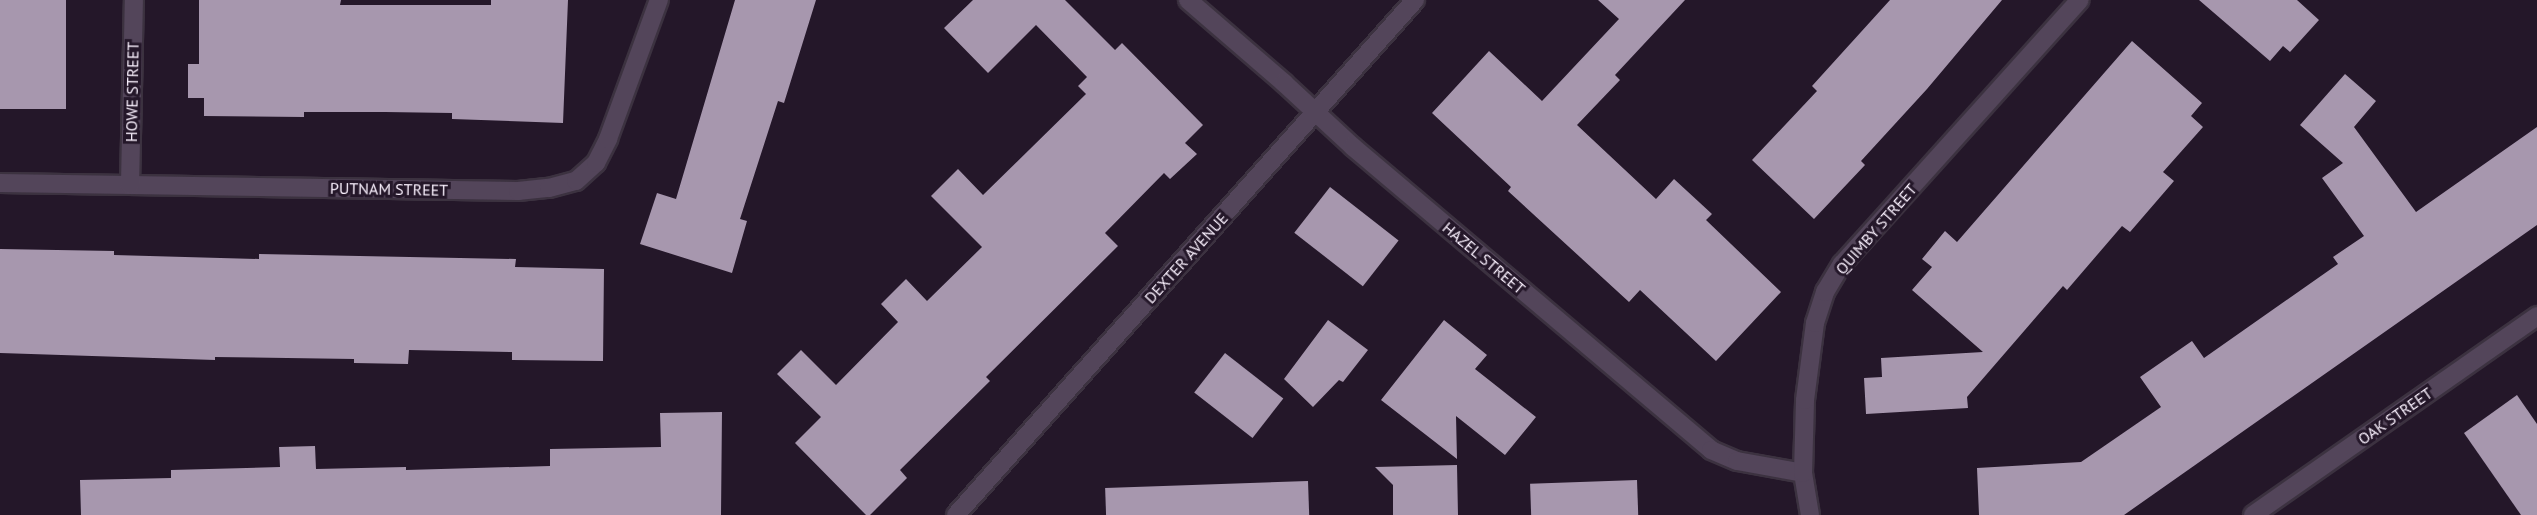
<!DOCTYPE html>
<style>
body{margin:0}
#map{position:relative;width:2537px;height:515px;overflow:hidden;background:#241729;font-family:"PT Sans",sans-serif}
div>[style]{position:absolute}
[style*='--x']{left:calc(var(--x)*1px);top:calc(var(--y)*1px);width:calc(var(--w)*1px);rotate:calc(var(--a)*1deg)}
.building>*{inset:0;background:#a797ae;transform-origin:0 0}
.roads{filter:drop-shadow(2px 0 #3c3240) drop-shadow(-2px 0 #3c3240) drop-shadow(0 2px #3c3240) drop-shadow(0 -2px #3c3240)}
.minor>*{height:18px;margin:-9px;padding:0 9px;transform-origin:9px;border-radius:9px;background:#53455a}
span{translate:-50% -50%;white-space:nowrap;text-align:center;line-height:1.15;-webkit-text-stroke:6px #241729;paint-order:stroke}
.street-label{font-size:16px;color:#f9f0fd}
</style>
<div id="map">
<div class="building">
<i style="left:0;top:0;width:66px;height:109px"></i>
<i style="clip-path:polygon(199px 0,341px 0,340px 5px,491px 5px,491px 0,568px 0,563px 123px,452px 119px,452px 113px,385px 112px,304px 112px,304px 117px,204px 116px,204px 98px,188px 98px,188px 64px,199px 64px)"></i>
<i style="clip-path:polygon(735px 0,816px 0,784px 103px,778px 101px,740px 219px,747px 221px,732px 273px,640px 244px,657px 193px,676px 199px)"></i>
<i style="clip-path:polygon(973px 0,1065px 0,1115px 50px,1122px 43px,1203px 125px,1185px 143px,1197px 154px,1170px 179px,1164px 173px,1105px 233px,1118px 246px,986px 377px,990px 381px,900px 470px,907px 478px,870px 515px,866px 515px,795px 443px,821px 417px,777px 374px,801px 350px,836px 385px,898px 322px,881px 304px,906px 279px,927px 301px,982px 247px,931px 196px,958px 169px,983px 195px,1086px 94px,1078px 86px,1087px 77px,1036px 25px,988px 73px,944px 28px)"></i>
<i style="clip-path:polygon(1598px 0,1685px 0,1615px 75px,1620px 80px,1577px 125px,1656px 199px,1674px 179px,1712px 214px,1706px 220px,1781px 292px,1716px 361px,1640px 290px,1629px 302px,1508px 191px,1511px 187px,1432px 113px,1489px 51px,1542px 101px,1619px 19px)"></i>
<i style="clip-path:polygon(1890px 0,2002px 0,1927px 89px,1861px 161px,1865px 165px,1814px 219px,1752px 160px,1817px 91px,1812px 86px)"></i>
<i style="clip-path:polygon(2199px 0,2297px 0,2319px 20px,2290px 52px,2283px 46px,2270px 61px)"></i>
<i style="clip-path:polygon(2132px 41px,2202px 103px,2191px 116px,2203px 127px,2163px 172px,2174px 181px,2130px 232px,2122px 226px,2067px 290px,2063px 286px,1967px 397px,1968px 408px,1866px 414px,1864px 378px,1882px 377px,1881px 358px,1983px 352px,1912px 290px,1932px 267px,1922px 259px,1945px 231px,1957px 242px)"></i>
<i style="clip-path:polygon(2345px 74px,2376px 101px,2354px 127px,2416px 212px,2537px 127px,2537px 225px,2124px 515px,1979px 515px,1977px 468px,2081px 462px,2161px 407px,2140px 377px,2192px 341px,2204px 358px,2338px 264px,2333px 257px,2364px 236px,2322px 178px,2343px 163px,2300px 125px)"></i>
<i style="left:1330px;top:187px;width:87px;height:58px;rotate:38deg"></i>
<i style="clip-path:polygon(0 249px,114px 251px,114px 255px,259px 259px,259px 254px,516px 259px,515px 267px,604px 269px,603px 361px,512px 360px,512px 352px,409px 350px,408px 364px,354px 363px,354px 359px,215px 357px,215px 360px,0 353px)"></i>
<i style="clip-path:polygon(1328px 320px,1368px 350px,1343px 382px,1339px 380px,1313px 407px,1284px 379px)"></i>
<i style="clip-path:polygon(1444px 320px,1487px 355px,1475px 369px,1536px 417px,1505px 455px,1456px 416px,1457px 459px,1381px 400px)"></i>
<i style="left:1225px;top:353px;width:74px;height:50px;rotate:38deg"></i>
<i style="clip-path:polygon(2517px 395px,2537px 424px,2537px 515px,2521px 515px,2464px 433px)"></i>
<i style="clip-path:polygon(722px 412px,721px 515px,81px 515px,80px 480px,171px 478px,171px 470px,280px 467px,279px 447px,315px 446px,316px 469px,406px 467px,406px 470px,550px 466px,550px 449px,661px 447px,660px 413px)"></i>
<i style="clip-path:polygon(1457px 465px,1458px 515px,1393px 515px,1393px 485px,1375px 467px)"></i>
<i style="left:1637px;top:480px;width:35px;height:107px;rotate:88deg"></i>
<i style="left:1308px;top:481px;width:34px;height:203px;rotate:88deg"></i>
</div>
<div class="roads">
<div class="minor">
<i style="--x:1188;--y:0;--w:127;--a:40.8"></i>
<i style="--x:1284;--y:83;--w:94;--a:42.8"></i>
<i style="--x:1353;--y:147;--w:469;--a:40.2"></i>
<i style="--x:1711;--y:450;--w:28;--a:23"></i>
<i style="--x:1737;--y:461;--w:67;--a:10.3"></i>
<i style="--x:0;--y:183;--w:518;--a:0.88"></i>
<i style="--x:518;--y:191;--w:31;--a:-6"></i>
<i style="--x:549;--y:188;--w:28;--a:-15"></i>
<i style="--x:576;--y:181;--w:27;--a:-42"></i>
<i style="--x:596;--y:163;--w:27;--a:-63"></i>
<i style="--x:608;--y:139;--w:148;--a:-69.9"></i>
<i style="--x:130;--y:185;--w:185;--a:-88.8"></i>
<i style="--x:956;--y:515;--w:690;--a:-48.29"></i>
<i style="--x:1810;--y:515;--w:43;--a:-99.5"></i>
<i style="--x:1803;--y:473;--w:73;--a:-88.4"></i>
<i style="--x:1805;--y:400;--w:78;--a:-82.6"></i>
<i style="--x:1815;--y:323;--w:33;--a:-72"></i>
<i style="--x:1825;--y:292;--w:33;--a:-59"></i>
<i style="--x:1842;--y:264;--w:355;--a:-48"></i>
<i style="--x:2253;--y:515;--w:347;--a:-35"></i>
</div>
</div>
<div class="street-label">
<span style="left:132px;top:92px;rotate:-89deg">HOWE STREET</span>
<span style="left:389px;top:189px;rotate:1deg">PUTNAM STREET</span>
<span style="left:1876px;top:229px;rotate:-49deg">QUIMBY STREET</span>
<span style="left:1186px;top:258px;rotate:-48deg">DEXTER AVENUE</span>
<span style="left:1484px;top:258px;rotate:40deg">HAZEL STREET</span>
<span style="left:2395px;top:416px;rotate:-35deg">OAK STREET</span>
</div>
</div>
